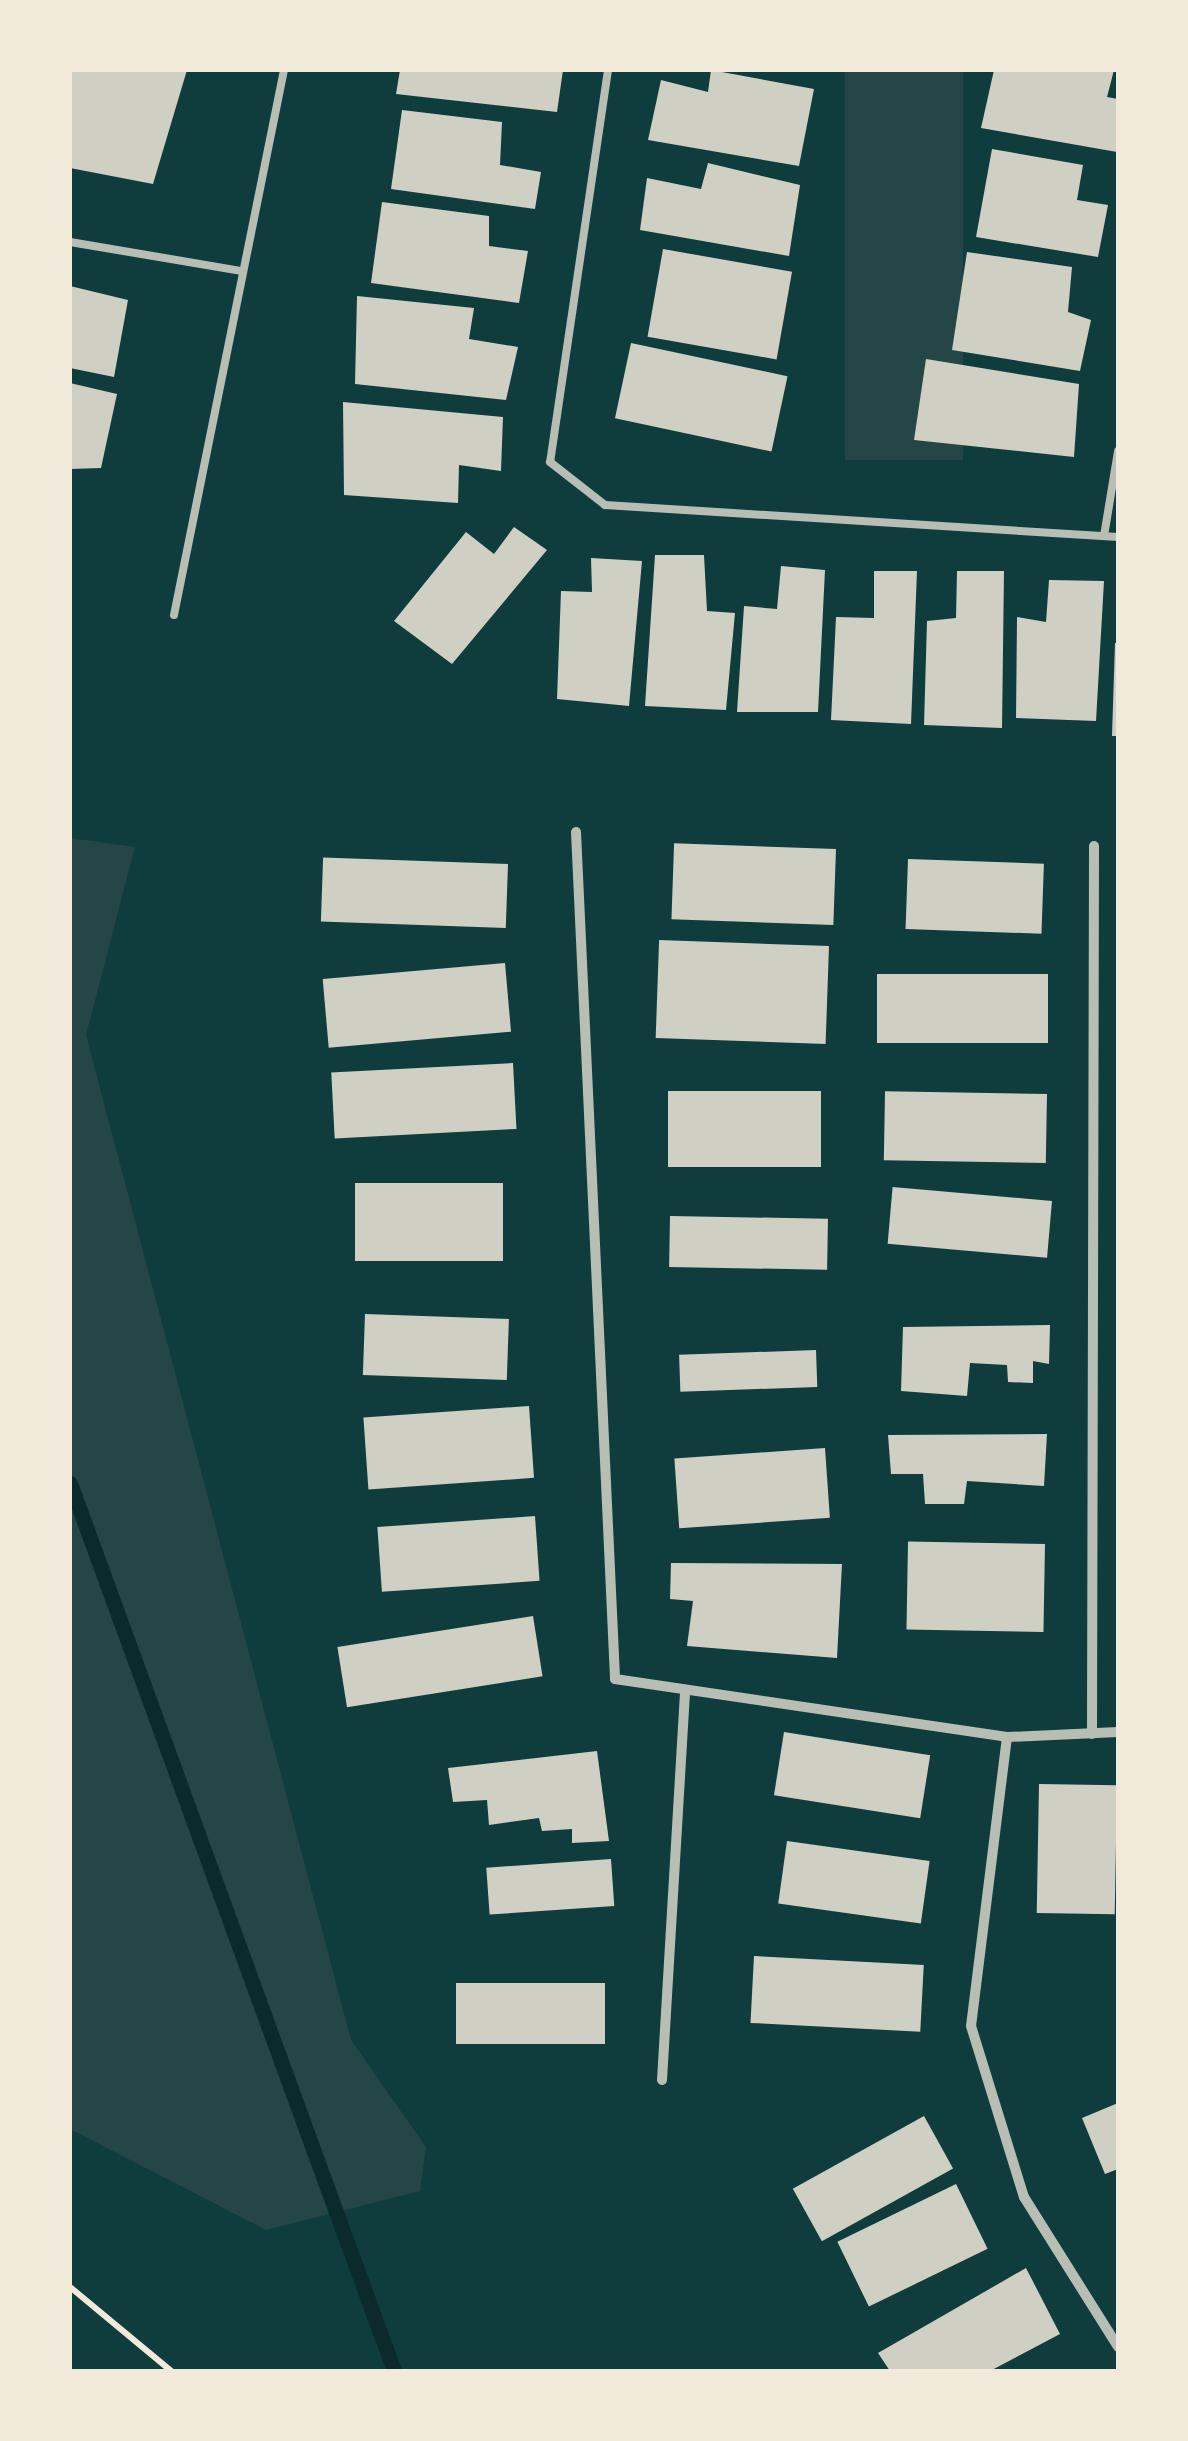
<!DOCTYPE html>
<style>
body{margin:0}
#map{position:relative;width:1188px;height:2441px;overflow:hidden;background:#0f3d3e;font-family:Lato,sans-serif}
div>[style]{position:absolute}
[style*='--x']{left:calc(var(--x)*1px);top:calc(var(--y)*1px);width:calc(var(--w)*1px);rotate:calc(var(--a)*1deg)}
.green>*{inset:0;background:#244646;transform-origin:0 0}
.stream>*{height:15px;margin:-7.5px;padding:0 7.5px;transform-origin:7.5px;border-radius:7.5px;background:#0a2a2b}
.building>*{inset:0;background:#cfcfc3;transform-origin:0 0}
.path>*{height:6px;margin:-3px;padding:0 3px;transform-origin:3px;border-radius:3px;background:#f1e9da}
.service>*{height:8px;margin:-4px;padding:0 4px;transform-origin:4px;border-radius:4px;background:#b8beb3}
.minor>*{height:10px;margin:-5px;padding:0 5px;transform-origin:5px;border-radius:5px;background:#b8beb3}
span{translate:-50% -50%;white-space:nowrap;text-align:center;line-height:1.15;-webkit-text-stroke:8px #f1e9da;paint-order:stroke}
.frame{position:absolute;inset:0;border:72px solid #f1e9da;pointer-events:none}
</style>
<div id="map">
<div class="green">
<i style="left:845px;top:70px;width:118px;height:390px"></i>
<i style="clip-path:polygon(70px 838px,135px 847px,86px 1035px,351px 2040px,426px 2147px,420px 2191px,266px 2230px,70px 2129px)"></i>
</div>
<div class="stream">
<i style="--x:70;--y:1483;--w:945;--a:69.95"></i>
</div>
<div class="building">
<i style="clip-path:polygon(70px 70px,187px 70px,153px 184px,70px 168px)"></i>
<i style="clip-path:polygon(400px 70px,563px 70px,557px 112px,396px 94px)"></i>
<i style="clip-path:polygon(711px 70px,814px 89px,799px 166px,648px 140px,661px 80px,708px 92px)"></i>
<i style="clip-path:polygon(994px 70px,1114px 70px,1107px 97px,1118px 99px,1117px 152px,981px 128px)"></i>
<i style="clip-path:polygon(402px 110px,502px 122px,500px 165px,541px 172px,535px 209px,391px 189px)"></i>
<i style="clip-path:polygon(992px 149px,1083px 165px,1077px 200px,1108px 205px,1098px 257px,976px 237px)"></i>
<i style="clip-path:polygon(708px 163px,800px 185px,789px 256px,640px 230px,647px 178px,701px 189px)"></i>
<i style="clip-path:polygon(382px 202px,489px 216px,489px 246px,528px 251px,519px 303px,371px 283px)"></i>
<i style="left:663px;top:249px;width:131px;height:89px;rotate:10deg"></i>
<i style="clip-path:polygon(967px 252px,1072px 267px,1068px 312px,1091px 320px,1080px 371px,952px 350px)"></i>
<i style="clip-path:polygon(70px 286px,128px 300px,114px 377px,70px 368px)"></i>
<i style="clip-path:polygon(357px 296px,474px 308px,469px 339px,518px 347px,506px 400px,355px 384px)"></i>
<i style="left:631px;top:343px;width:160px;height:77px;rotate:12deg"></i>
<i style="clip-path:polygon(926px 359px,1079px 384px,1074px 457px,914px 440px)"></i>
<i style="clip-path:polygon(70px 383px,117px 394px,101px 468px,70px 469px)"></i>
<i style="clip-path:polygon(343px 402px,503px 417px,501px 471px,459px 465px,458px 503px,344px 495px)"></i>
<i style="clip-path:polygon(514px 527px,547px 550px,452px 664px,394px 621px,466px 532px,494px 554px)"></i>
<i style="clip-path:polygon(655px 555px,704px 555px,707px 611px,735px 613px,726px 710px,645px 706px)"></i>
<i style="clip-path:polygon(591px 558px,642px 561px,629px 706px,557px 699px,561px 591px,592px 592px)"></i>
<i style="clip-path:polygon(781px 566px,825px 570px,818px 712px,737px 712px,744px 606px,777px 609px)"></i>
<i style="clip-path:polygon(874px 571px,917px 571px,911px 724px,831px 720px,836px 617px,874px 618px)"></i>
<i style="clip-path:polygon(957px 571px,1004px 571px,1002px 728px,924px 725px,927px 621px,956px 618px)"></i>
<i style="clip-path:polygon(1049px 580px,1104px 581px,1096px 721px,1016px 718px,1017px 617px,1046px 622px)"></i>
<i style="clip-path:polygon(1115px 643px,1118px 643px,1118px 736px,1112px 736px)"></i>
<i style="left:836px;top:849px;width:76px;height:162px;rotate:92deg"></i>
<i style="left:908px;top:859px;width:136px;height:70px;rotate:2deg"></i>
<i style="left:508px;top:864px;width:64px;height:185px;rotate:92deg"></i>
<i style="left:829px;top:946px;width:98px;height:170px;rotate:92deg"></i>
<i style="left:505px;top:963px;width:69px;height:183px;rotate:85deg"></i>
<i style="left:1048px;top:974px;width:69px;height:171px;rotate:90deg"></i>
<i style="left:513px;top:1063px;width:66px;height:182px;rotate:87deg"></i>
<i style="left:668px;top:1091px;width:153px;height:76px"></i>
<i style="left:1047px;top:1094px;width:69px;height:162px;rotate:91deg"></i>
<i style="left:355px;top:1183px;width:148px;height:78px"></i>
<i style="left:1052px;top:1201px;width:57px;height:160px;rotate:95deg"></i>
<i style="left:670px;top:1216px;width:158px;height:51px;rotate:1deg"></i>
<i style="left:365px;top:1314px;width:144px;height:61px;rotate:2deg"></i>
<i style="clip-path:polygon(1050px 1325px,1049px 1364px,1033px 1361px,1033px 1383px,1008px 1382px,1007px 1365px,970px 1363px,967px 1396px,901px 1391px,903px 1327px)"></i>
<i style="left:816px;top:1350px;width:37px;height:137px;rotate:88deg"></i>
<i style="left:529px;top:1406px;width:72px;height:166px;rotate:86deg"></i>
<i style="clip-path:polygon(1047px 1434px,1044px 1486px,967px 1481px,964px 1504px,925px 1504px,923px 1474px,891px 1474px,888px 1435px)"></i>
<i style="left:825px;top:1448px;width:70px;height:151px;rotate:86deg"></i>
<i style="left:535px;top:1516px;width:65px;height:158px;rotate:86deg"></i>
<i style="left:1045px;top:1544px;width:88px;height:137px;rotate:91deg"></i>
<i style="clip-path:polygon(671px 1563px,842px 1564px,837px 1658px,687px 1646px,693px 1601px,670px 1599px)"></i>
<i style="left:533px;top:1616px;width:61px;height:198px;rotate:81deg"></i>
<i style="left:784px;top:1732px;width:148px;height:64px;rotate:9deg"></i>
<i style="clip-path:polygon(597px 1751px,609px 1841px,572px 1843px,572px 1829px,542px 1831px,539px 1818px,489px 1825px,487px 1800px,453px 1802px,448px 1768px)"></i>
<i style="left:1039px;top:1784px;width:78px;height:129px;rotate:1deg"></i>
<i style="left:787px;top:1841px;width:144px;height:63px;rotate:8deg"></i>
<i style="left:611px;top:1859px;width:47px;height:125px;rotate:86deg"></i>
<i style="left:754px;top:1956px;width:170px;height:67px;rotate:3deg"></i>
<i style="left:605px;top:1983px;width:61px;height:149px;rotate:90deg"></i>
<i style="clip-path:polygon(1118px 2103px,1118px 2169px,1105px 2174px,1082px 2118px)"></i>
<i style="left:924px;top:2116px;width:60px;height:150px;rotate:61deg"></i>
<i style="left:956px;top:2184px;width:72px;height:132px;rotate:64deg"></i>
<i style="clip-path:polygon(1026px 2268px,1060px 2334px,990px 2371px,890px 2371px,878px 2353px)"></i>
</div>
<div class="path">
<i style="--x:70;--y:2287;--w:131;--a:39.7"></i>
</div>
<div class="service">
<i style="--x:608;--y:70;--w:396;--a:98.4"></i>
<i style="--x:550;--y:462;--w:70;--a:38"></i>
<i style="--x:605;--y:505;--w:514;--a:3.57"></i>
<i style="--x:70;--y:242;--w:173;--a:9.6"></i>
<i style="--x:1104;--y:536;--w:86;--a:-80.6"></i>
<i style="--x:174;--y:615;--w:556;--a:-78.59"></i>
</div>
<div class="minor">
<i style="--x:576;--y:832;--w:848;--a:87.36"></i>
<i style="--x:615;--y:1679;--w:396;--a:8.4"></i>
<i style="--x:1118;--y:1732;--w:111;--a:177.4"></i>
<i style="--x:1007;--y:1737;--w:291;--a:97.1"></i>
<i style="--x:971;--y:2026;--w:179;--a:72.8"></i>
<i style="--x:1024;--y:2197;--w:177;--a:57.9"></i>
<i style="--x:1092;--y:1734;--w:888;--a:-89.87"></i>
<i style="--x:662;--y:2080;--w:387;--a:-86.6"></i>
</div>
<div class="frame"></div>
</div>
